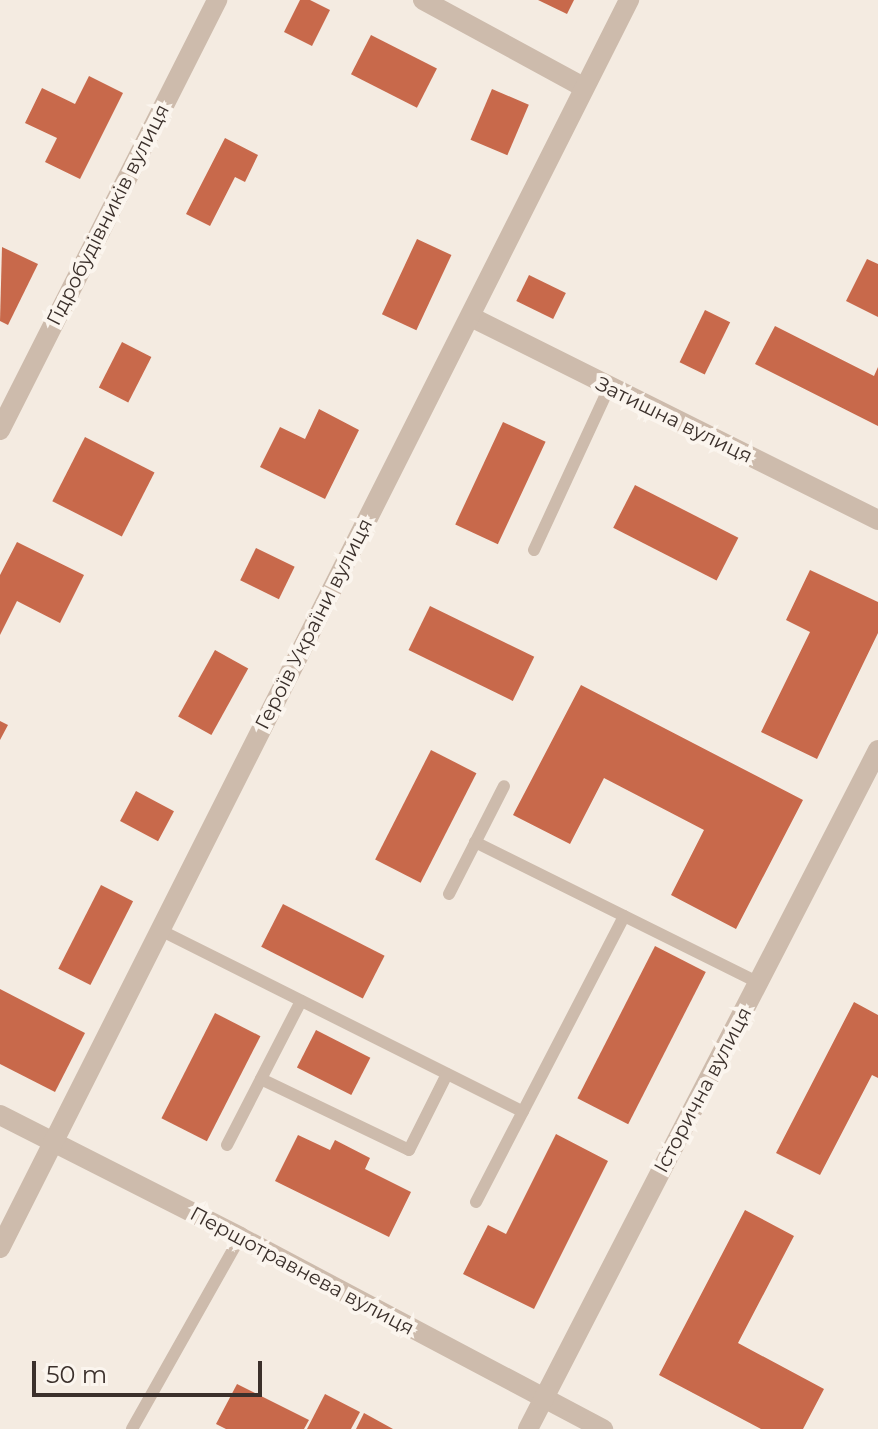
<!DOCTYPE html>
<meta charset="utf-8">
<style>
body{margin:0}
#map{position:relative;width:878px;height:1429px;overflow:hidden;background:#f4ebe1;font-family:Montserrat,sans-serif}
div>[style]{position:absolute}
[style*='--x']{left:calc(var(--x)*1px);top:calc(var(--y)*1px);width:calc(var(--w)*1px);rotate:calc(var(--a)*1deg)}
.building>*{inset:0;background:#c8694b;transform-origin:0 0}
.service>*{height:12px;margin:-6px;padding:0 6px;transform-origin:6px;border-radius:6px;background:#cdbbac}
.minor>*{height:20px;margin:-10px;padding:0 10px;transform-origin:10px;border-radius:10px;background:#cdbbac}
span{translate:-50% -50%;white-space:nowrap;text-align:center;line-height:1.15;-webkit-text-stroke:8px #fbf5ee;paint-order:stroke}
.street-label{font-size:20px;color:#3b302b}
.scale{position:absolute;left:32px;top:1361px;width:230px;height:36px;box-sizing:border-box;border:4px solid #3b302b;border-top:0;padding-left:10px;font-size:24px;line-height:28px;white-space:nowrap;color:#3b302b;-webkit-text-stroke:6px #fbf5ee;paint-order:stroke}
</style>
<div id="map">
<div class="building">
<i style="clip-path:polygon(300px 0,310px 0,330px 10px,312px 46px,284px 32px)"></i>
<i style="clip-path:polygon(538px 0,574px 0,567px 14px)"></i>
<i style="left:371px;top:35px;width:74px;height:44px;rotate:27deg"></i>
<i style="clip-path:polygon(89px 76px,123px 93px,80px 179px,45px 162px,57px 138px,25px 123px,42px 88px,75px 104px)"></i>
<i style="left:492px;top:89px;width:40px;height:55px;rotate:23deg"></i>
<i style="clip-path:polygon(225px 138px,258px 155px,245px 182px,235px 177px,210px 226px,186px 214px)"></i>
<i style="left:417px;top:239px;width:38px;height:83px;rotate:25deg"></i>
<i style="clip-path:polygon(2px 247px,38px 264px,8px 325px,0 321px)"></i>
<i style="clip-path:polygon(867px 259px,878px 264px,878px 317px,846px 301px)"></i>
<i style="left:529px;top:275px;width:41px;height:29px;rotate:26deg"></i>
<i style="left:705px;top:310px;width:28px;height:58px;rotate:26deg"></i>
<i style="clip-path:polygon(775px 326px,874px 376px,878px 367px,878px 426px,755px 364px)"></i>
<i style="left:122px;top:342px;width:33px;height:51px;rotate:27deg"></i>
<i style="clip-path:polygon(319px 409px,359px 430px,325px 499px,260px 467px,280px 427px,305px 439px)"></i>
<i style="left:503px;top:422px;width:47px;height:113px;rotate:25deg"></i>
<i style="left:85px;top:437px;width:78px;height:72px;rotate:27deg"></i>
<i style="left:635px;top:485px;width:116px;height:48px;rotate:27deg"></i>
<i style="clip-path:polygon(17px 542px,84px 575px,60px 623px,17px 601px,0 635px,0 575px)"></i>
<i style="left:256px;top:548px;width:43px;height:36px;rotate:26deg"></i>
<i style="clip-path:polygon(810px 570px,878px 602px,878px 633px,817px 759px,761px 732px,810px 632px,786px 620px)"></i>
<i style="left:430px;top:606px;width:116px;height:49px;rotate:26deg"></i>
<i style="left:215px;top:650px;width:38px;height:76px;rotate:29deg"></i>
<i style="clip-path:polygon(581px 685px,803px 800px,736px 929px,671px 895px,704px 830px,604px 778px,570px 844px,513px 815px)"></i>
<i style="clip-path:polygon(0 721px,8px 725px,0 740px)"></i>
<i style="left:431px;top:750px;width:51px;height:123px;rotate:27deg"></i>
<i style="left:136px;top:791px;width:43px;height:34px;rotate:28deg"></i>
<i style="left:101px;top:885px;width:36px;height:94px;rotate:27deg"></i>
<i style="left:283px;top:904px;width:114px;height:48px;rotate:27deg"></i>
<i style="left:655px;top:946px;width:57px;height:171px;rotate:27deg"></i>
<i style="clip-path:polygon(0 989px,85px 1033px,55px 1092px,0 1064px)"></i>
<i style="clip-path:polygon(854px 1002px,878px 1015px,878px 1078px,872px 1075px,820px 1175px,776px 1153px)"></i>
<i style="left:215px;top:1013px;width:51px;height:118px;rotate:27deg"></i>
<i style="left:316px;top:1030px;width:61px;height:42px;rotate:27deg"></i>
<i style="clip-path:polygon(556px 1134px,608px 1161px,534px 1309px,463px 1274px,488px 1225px,506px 1234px)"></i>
<i style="clip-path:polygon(298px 1135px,330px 1150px,335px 1140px,370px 1158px,365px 1169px,411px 1192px,389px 1237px,275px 1181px)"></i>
<i style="clip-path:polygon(745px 1210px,794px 1236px,738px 1343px,824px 1389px,803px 1429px,761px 1429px,659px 1375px)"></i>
<i style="clip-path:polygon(237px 1384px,309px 1420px,304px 1429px,226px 1429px,216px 1424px)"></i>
<i style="clip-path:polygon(325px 1394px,360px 1412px,351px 1429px,307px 1429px)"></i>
<i style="clip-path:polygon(364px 1413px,393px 1429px,356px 1429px)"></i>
</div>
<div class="service">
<i style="--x:534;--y:550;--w:179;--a:-65.2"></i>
<i style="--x:475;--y:842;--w:317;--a:26.4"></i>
<i style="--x:449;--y:894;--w:121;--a:-63"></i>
<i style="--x:158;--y:929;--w:408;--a:26.6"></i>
<i style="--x:261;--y:1079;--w:164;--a:25.6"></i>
<i style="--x:409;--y:1150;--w:85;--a:-63.4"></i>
<i style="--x:227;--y:1145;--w:162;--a:-62.8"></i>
<i style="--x:476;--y:1202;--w:322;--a:-62.6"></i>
<i style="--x:132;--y:1429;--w:220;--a:-60.6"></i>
</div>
<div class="minor">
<i style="--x:423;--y:0;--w:182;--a:28.5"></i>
<i style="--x:471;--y:317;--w:455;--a:26.5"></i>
<i style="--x:0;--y:430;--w:482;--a:-63.2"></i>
<i style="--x:0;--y:1115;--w:269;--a:26.9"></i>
<i style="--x:240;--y:1237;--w:411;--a:27.9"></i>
<i style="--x:0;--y:1248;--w:1398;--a:-63.25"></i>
<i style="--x:528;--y:1429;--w:764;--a:-62.73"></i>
</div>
<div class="street-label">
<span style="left:108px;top:215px;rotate:-63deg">Гідробудівників вулиця</span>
<span style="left:674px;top:420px;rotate:26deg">Затишна вулиця</span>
<span style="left:314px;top:624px;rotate:-63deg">Героїв України вулиця</span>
<span style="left:703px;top:1090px;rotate:-62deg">Історична вулиця</span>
<span style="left:302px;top:1271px;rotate:28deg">Першотравнева вулиця</span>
</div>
<div class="scale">50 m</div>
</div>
